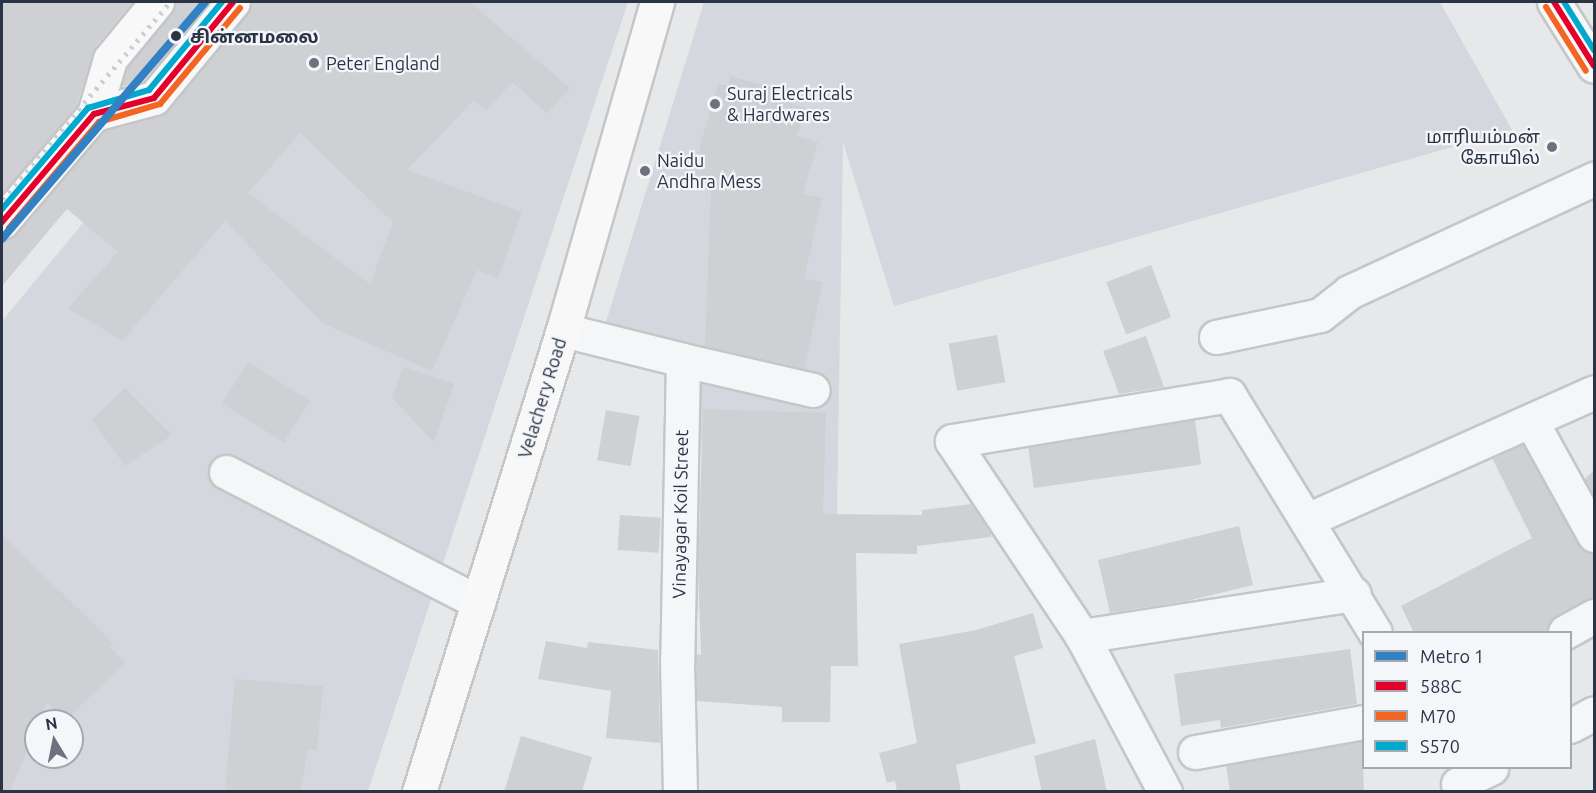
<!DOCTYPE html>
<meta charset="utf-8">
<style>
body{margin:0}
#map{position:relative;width:1596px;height:793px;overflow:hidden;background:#e6e8ea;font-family:Ubuntu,"Noto Sans Tamil",sans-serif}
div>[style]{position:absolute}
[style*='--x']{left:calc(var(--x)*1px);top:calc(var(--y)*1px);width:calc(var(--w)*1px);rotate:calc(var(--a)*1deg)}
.built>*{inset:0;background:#d4d7dd}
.building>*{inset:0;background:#ced0d3;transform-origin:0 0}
.roads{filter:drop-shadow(2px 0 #c4c6c8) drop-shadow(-2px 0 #c4c6c8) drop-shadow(0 2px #c4c6c8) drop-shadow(0 -2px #c4c6c8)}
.pedestrian>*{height:33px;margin:-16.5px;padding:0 16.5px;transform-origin:16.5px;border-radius:16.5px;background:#f5f6f7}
.minor>*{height:33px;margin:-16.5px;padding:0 16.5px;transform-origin:16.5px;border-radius:16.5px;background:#f5f6f7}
.secondary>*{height:33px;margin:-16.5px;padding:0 16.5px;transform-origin:16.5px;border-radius:16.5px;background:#f8f8f8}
.primary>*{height:33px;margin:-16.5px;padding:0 16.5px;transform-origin:16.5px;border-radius:16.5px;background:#f8f8f8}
.rail>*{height:4.5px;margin-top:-2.25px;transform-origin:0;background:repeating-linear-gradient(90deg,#cecfd2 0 3px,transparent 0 9px)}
.bus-1>*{height:6px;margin:-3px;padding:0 3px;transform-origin:3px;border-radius:3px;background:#e4002b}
.bus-2>*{height:6px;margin:-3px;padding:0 3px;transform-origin:3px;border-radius:3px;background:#f26522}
.bus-3>*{height:6px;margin:-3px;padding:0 3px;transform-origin:3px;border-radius:3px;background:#00a9ce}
.metro-1>*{height:8px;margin:-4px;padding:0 4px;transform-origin:4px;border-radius:4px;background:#3281c4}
.dots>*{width:16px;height:16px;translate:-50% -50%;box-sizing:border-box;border:3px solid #f4f6f9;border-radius:50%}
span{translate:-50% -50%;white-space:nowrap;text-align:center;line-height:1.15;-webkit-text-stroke:4.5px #f4f6f9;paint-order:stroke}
.stop-label{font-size:18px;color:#2b3445;font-weight:700}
.left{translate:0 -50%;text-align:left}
.poi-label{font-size:18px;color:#2b3445}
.right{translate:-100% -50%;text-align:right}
.street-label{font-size:18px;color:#2b3445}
.frame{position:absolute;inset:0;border:3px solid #2b3445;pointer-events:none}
.legend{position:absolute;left:1362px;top:631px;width:210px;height:138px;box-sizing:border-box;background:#f4f6f9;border:2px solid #a4a8b1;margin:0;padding:8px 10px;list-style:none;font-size:18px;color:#2b3445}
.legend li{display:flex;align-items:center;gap:12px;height:30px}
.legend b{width:30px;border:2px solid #a4a8b1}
.north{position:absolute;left:24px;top:709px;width:60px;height:60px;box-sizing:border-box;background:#f4f6f9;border:2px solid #a4a8b1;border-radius:50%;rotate:350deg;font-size:16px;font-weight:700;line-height:24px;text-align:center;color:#2b3445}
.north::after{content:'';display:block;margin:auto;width:21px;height:27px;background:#6c737f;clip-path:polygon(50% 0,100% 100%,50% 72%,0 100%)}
</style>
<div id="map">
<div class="built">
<i style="clip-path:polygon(evenodd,266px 2px,628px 2px,368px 791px,2px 792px,2px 321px,266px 2px,36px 721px,72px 721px,72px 757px,36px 757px,36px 721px)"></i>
<i style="clip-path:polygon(704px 2px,1440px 2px,1512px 130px,894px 306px,843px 142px,837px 514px,710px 514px,694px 377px,602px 335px)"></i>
</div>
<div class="building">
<i style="clip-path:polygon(2px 2px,133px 2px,95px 47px,77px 105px,2px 194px)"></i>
<i style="clip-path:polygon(175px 2px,209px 2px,143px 81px,121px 87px,127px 68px,171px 14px)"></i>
<i style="clip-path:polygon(evenodd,251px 2px,470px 2px,570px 88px,547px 113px,512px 82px,487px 111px,474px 100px,407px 170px,522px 212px,498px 278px,477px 270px,432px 371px,322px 323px,225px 221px,122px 341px,68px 308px,118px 252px,67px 209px,2px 286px,2px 240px,16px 234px,104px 131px,168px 110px,247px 14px,251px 2px,300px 133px,393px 222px,370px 284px,248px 193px,300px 133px)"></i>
<i style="clip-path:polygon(730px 76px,783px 90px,780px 100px,806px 108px,797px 136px,818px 142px,803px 194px,822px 198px,804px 279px,823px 282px,804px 369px,705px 346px,711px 188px,694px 187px,700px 147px,718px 84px,728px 86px)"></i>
<i style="left:1151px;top:265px;width:56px;height:48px;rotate:69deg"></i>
<i style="left:997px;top:335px;width:48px;height:49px;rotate:80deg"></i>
<i style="clip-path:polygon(1146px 336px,1164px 387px,1119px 394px,1103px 351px)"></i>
<i style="left:248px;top:362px;width:73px;height:49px;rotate:32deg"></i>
<i style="clip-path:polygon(403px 367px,454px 384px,434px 442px,392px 398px)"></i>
<i style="clip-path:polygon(125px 388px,172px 435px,125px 466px,92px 420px)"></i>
<i style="clip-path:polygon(703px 409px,826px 413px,823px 514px,922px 515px,922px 510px,972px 504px,991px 534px,991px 537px,917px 546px,917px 554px,856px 553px,858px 666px,831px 666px,830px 722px,782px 722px,782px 707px,697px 701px,696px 654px,701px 655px,698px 569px)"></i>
<i style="left:606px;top:410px;width:34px;height:51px;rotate:10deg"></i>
<i style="left:1195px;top:420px;width:45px;height:169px;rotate:82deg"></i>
<i style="clip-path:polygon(1523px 444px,1578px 544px,1594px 554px,1594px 597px,1556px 616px,1546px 633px,1414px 633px,1401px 606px,1532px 538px,1492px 458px)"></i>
<i style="clip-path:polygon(1594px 470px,1594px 497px,1585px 479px)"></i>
<i style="left:620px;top:515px;width:41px;height:35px;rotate:4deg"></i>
<i style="clip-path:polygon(1239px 526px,1253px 585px,1187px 601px,1110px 613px,1098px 560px)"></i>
<i style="clip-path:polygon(2px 534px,114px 644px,110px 647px,125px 663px,65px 721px,47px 702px,10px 792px,2px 792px)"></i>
<i style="clip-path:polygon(1033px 613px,1043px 648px,1014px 656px,1036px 743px,956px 765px,961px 792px,897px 792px,895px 781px,887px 783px,879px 753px,917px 743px,899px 644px,976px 630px)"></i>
<i style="clip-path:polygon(546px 641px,587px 648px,588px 642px,658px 650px,660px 743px,606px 738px,611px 691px,538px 679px)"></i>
<i style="clip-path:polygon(1350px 649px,1357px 704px,1221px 728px,1220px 720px,1181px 726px,1174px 674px)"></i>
<i style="clip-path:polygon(235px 679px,323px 686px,317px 750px,308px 749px,300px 792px,225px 792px)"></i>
<i style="clip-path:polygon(521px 736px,592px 757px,582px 792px,504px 792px)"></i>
<i style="clip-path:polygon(1095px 739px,1107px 792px,1042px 792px,1034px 756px)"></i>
<i style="clip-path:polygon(1362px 741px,1364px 792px,1230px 792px,1226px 765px)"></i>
</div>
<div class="roads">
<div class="pedestrian">
<i style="--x:683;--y:360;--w:133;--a:13"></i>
</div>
<div class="minor">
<i style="--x:563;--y:330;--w:124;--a:14"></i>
<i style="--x:683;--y:360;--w:301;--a:91.1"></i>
<i style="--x:677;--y:661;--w:131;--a:88.7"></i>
<i style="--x:1216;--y:337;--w:106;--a:-11.9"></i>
<i style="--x:1320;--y:315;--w:37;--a:-38"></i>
<i style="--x:1349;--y:292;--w:270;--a:-24.8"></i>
<i style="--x:1531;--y:421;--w:130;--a:61.1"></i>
<i style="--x:226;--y:472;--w:284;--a:27.3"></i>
<i style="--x:1307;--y:520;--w:314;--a:-24"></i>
<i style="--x:1565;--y:632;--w:33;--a:-29"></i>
<i style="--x:1082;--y:636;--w:275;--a:-8.8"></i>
<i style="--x:1570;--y:726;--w:27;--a:-28"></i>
<i style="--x:1195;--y:752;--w:172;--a:-10.1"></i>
<i style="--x:1458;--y:784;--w:37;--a:-26"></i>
<i style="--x:1165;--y:792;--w:177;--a:-118"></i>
<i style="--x:1082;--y:636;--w:234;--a:-123.7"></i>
<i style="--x:952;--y:441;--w:281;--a:-9.4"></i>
<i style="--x:1229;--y:395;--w:278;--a:58.4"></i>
</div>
<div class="secondary">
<i style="--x:419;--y:792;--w:484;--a:-72.7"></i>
<i style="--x:563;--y:330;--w:341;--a:-74"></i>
</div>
<div class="primary">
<i style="--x:1554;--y:2;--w:75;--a:58"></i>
<i style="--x:94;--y:114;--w:62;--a:-14.9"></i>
<i style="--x:154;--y:98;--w:124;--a:-50.5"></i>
<i style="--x:2;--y:222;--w:142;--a:-49.6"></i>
<i style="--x:94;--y:114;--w:57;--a:-73.8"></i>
<i style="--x:110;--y:59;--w:74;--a:-50.5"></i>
</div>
</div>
<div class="rail">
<i style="--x:2;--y:199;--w:259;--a:-49.5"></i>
</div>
<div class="bus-1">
<i style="--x:1554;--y:2;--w:75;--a:58"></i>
<i style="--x:2;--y:222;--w:142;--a:-49.6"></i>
<i style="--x:94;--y:114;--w:62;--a:-14.9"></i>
<i style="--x:154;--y:98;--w:124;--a:-50.5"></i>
</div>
<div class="bus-2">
<i style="--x:1546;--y:7;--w:75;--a:58"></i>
<i style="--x:9;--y:228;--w:139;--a:-49.7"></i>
<i style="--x:99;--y:122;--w:64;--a:-16.4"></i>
<i style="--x:160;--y:104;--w:125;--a:-50.2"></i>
</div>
<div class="bus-3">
<i style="--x:1564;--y:2;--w:57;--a:58"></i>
<i style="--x:2;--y:209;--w:133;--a:-49.6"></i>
<i style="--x:88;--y:108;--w:64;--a:-16.4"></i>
<i style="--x:149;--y:90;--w:114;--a:-50.3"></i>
</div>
<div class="metro-1">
<i style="--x:2;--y:239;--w:312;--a:-49.4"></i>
</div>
<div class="dots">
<i style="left:176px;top:36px;background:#2b3445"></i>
<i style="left:314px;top:63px;background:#6c737f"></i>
<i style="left:715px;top:104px;background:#6c737f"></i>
<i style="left:1552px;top:147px;background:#6c737f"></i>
<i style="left:645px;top:171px;background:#6c737f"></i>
</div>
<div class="stop-label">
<span class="left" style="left:190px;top:36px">சின்னமலை</span>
</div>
<div class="poi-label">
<span class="left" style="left:326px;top:63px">Peter England</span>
<span class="left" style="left:727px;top:104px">Suraj Electricals<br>&amp; Hardwares</span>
<span class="right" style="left:1540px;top:147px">மாரியம்மன்<br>கோயில்</span>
<span class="left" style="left:657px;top:171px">Naidu<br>Andhra Mess</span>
</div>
<div class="street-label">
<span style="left:542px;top:398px;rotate:-73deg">Velachery Road</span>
<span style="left:680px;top:514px;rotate:-89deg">Vinayagar Koil Street</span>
</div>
<div class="frame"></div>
<ul class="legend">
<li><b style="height:8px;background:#3281c4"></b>Metro 1</li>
<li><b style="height:8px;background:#e4002b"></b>588C</li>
<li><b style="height:8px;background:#f26522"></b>M70</li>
<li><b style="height:8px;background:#00a9ce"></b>S570</li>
</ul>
<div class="north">N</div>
</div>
